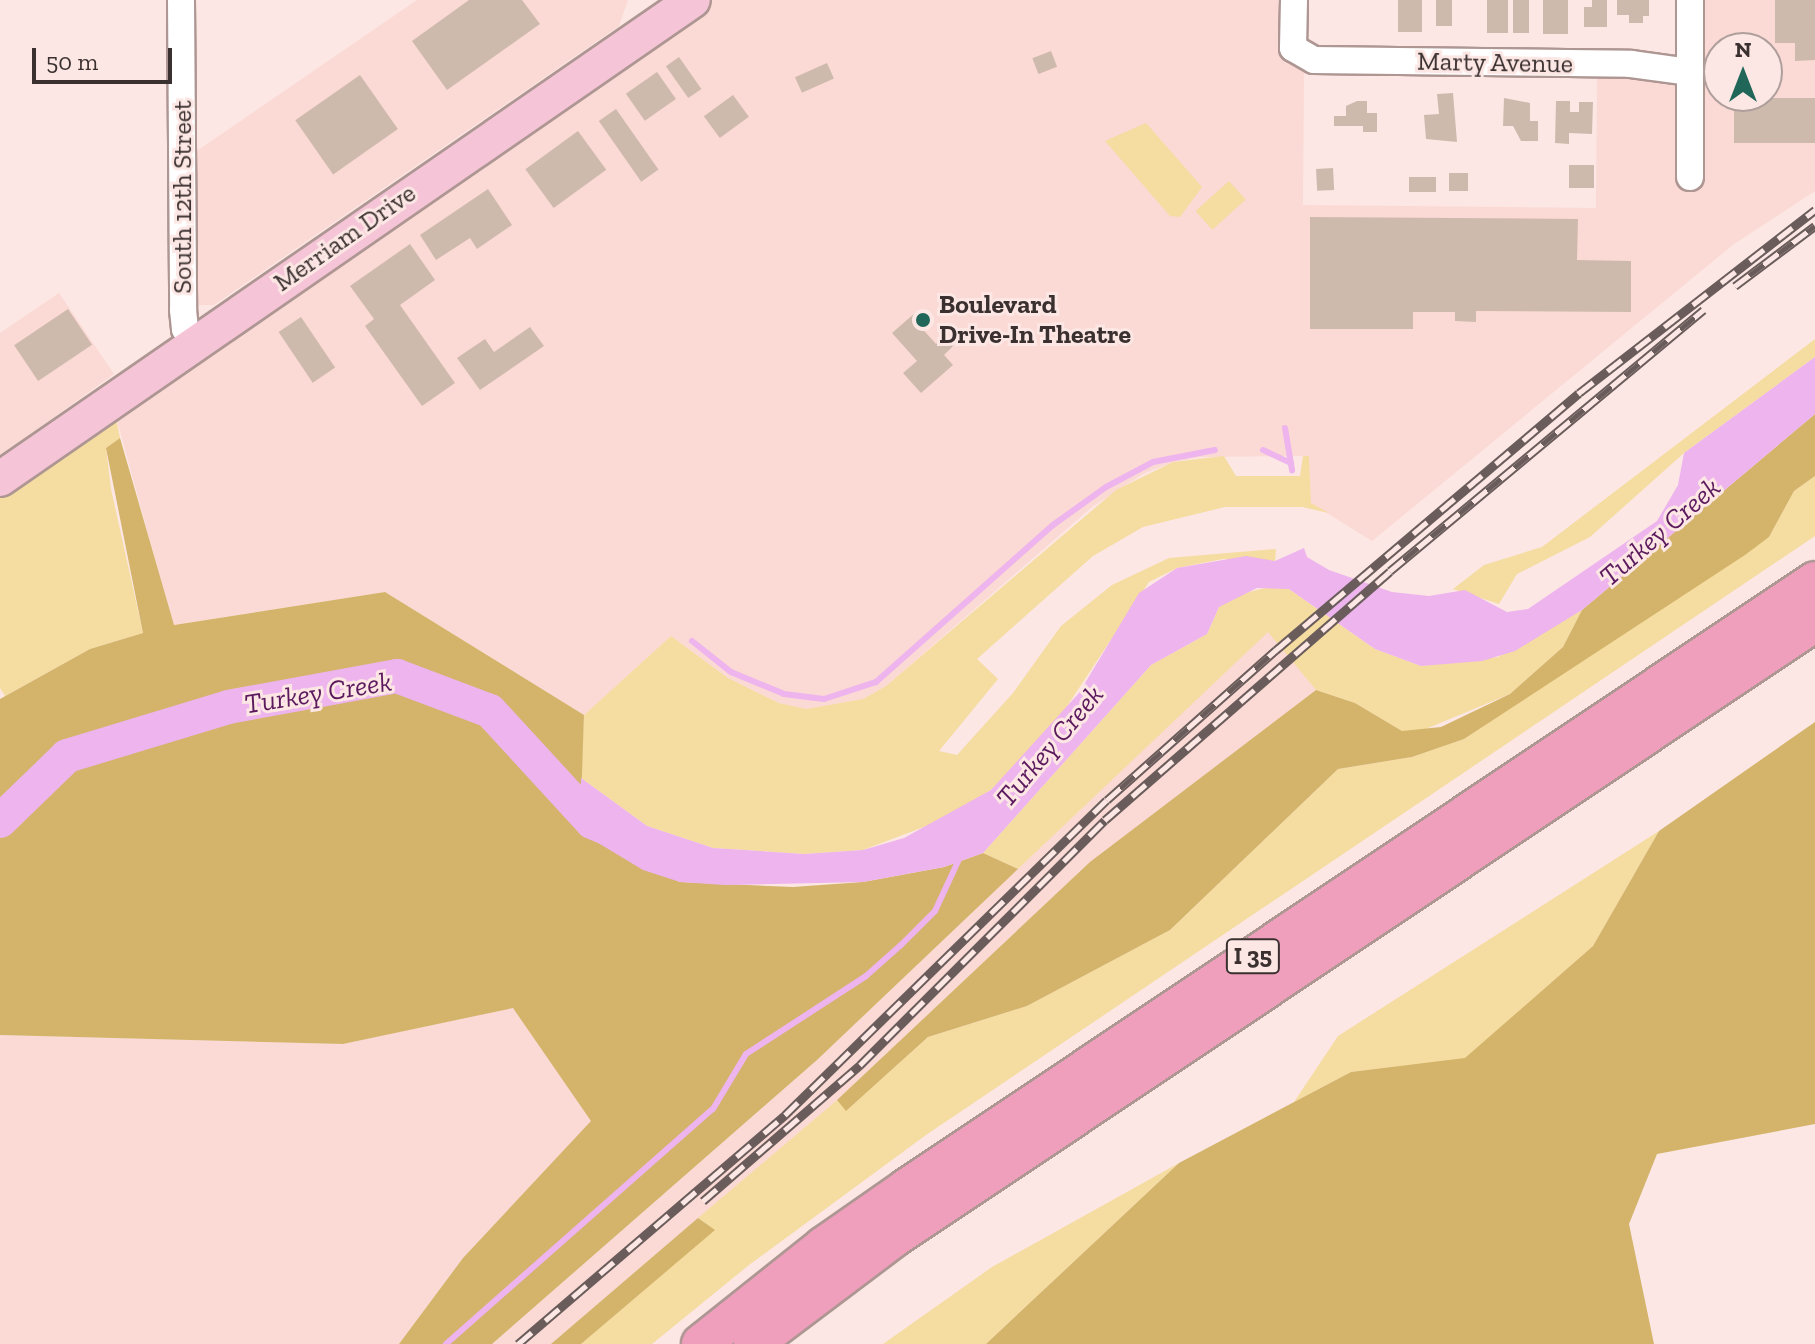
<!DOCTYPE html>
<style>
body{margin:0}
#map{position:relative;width:1815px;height:1344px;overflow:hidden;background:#fce7e4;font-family:"Zilla Slab",serif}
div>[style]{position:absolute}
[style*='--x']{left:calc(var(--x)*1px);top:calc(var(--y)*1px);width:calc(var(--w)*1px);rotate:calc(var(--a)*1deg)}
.built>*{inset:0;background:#fbd9d4}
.green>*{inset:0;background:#f5dca1;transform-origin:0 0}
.forest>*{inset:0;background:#d3b46a}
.water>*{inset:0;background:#edb4ed}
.stream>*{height:6px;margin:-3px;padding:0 3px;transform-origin:3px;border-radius:3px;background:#edb4ed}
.river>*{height:34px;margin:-17px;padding:0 17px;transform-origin:17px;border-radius:17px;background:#edb4ed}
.building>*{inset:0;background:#cebaad;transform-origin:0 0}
.roads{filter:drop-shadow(2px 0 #ae9693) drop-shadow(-2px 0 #ae9693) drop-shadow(0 2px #ae9693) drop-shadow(0 -2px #ae9693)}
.minor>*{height:26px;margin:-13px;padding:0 13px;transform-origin:13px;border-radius:13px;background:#fff}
.major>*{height:34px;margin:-17px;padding:0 17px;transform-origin:17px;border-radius:17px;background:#f5c5d7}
.highway>*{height:38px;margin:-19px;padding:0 19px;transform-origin:19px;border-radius:19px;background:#ef9fbc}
.rail>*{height:9px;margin-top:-4.5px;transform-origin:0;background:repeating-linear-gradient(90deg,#fce7e4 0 18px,#695c5a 0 36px);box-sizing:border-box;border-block:2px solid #695c5a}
.dots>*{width:22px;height:22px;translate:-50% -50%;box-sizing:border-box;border:4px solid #fce7e4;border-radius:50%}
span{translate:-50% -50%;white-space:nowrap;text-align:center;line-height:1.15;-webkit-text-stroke:6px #fce7e4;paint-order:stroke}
.shield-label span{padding:2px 6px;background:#fce7e4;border:2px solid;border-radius:6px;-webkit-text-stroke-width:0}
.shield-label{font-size:24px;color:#3a302f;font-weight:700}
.street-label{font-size:26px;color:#3a302f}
.poi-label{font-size:26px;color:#3a302f;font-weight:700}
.left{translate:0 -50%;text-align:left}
.water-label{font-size:28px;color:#5c1a5e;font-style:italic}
.north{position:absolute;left:1703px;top:32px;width:80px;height:80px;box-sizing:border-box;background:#fce7e4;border:2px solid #ae9e9c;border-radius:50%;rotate:0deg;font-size:22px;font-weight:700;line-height:32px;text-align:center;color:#3a302f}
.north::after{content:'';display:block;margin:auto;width:28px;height:36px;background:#206659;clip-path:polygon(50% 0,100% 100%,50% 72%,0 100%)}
.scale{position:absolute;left:32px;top:48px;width:140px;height:36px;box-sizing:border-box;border:4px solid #3a302f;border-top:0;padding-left:10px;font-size:24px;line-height:28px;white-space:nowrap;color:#3a302f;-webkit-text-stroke:6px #fce7e4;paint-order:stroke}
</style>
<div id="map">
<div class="built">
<i style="clip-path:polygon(417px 0,628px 0,619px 26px,214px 305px,198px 305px,188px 157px)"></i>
<i style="clip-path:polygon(evenodd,701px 0,1285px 0,1304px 65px,1303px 205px,1596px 208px,1597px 78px,1699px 78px,1700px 0,1815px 0,1815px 191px,1734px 244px,1372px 541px,1311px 503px,1309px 456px,1201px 457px,1173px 462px,1143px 474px,1092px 507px,886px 686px,863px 699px,806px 709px,779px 703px,728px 678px,671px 636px,584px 715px,385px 592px,173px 625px,115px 413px,701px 0,1719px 48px,1767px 48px,1767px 96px,1719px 96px,1719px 48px)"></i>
<i style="clip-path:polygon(59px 293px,114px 374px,0 456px,0 333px)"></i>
<i style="clip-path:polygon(1268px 631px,1316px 690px,1088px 864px,837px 1100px,551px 1344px,492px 1344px,817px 1060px)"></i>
<i style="clip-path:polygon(513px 1007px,592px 1121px,463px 1258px,399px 1344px,0 1344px,0 1035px,343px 1044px)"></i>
</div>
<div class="green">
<i style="clip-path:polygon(1146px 123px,1202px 187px,1180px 217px,1170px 216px,1105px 141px)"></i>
<i style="left:1229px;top:181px;width:25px;height:45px;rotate:48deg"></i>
<i style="clip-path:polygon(1815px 339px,1815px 357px,1684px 453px,1590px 537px,1517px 574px,1499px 604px,1453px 589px,1484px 565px,1542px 547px)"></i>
<i style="clip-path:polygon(115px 413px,120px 438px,106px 448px,111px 489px,143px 633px,90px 649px,5px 696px,0 688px,0 493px)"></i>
<i style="clip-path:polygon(1224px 456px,1236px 476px,1300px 476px,1303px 456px,1309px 456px,1311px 503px,1329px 513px,1302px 507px,1225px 507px,1143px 527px,1093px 556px,977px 659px,998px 679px,939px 751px,957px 755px,1013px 693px,1061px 626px,1112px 585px,1169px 558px,1276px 549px,1275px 561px,1223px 559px,1177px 568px,1149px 582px,1058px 720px,991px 790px,937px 822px,863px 850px,804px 854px,713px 848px,647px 826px,581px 778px,584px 715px,671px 636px,728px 678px,779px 703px,806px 709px,863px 699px,886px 686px,1116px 490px,1173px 462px)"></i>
<i style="clip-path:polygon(1815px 476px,1815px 536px,926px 1135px,749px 1265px,652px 1344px,581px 1344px,714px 1230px,698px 1218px,837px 1100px,847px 1110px,928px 1037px,1027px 1006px,1170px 930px,1338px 769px,1412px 757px,1464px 739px,1769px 537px,1794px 491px)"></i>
<i style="clip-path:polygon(1273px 586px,1289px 589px,1375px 649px,1421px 666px,1498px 657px,1582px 610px,1563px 647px,1510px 694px,1421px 731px,1402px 731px,1355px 703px,1316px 690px,1268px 632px,1018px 869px,983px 853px,1151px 665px,1207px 634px,1219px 607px,1233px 596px)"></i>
<i style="clip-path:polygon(1659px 831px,1593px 946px,1465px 1059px,1351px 1072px,1294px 1102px,1338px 1036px)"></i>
<i style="clip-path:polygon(1179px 1163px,986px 1344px,883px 1344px,992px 1267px)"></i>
</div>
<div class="forest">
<i style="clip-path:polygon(1815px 414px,1815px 476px,1794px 491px,1769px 537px,1745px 555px,1464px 739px,1412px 757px,1338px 769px,1170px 930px,1027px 1006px,928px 1037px,846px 1111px,837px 1100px,1090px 862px,1316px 690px,1355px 703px,1402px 731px,1441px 727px,1510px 694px,1563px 647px,1582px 610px)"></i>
<i style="clip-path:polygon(120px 438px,174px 625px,385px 592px,584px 715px,580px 832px,680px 882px,793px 887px,863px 882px,944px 867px,983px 853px,1018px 869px,817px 1060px,492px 1344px,399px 1344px,463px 1258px,591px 1121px,513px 1008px,343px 1044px,0 1035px,0 699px,90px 649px,143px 633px,106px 448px)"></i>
<i style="clip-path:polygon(1815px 722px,1815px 1124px,1657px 1154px,1629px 1224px,1654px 1344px,986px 1344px,1179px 1163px,1351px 1072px,1465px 1058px,1593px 946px,1659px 831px)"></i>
<i style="clip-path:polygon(698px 1218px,715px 1230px,581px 1344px,551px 1344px)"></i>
</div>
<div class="water">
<i style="clip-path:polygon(1815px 357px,1815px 414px,1582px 610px,1515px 651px,1482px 661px,1421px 666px,1375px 649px,1289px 589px,1257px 588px,1219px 607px,1207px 634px,1151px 665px,983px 853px,944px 867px,863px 882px,725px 885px,680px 882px,643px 870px,580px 832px,581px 778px,647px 826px,713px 848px,804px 854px,863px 850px,904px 838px,991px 790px,1079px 693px,1139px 593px,1177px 568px,1246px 556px,1275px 561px,1304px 548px,1307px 557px,1329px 570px,1392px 592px,1429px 596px,1465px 590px,1507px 612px,1528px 609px,1657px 521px,1678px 485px,1684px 453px)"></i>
</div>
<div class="stream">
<i style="--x:1285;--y:428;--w:43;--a:80.5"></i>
<i style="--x:1263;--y:450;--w:31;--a:25"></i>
<i style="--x:692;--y:641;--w:50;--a:38.5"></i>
<i style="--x:731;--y:672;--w:57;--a:22.5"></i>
<i style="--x:784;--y:694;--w:40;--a:7.1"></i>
<i style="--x:824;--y:699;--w:55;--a:-18.1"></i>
<i style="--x:876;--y:682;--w:237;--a:-41.6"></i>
<i style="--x:1053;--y:525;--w:65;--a:-35.6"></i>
<i style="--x:1106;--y:487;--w:53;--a:-28"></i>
<i style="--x:1153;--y:462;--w:63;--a:-11"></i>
<i style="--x:446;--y:1344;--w:356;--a:-41.4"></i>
<i style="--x:713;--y:1109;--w:64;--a:-59"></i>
<i style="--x:746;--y:1054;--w:143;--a:-33"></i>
<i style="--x:866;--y:976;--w:47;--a:-41.5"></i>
<i style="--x:901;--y:945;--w:48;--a:-45"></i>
<i style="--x:935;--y:911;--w:62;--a:-65.1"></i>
</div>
<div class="river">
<i style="--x:0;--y:821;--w:93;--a:-44.1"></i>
<i style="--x:67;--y:756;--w:168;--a:-16.9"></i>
<i style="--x:228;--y:707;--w:172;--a:-10.4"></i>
<i style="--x:397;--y:676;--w:99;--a:20.6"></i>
<i style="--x:490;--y:711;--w:151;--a:47.4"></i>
<i style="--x:592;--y:822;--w:28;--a:23"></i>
</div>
<div class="building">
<i style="clip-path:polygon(469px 0,522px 0,540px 24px,447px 90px,412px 41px)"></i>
<i style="left:1398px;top:0;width:24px;height:32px"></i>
<i style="left:1436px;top:0;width:16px;height:26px"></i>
<i style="left:1487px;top:0;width:21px;height:33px"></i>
<i style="left:1513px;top:0;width:16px;height:33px"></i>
<i style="left:1543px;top:0;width:25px;height:34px"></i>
<i style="clip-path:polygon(1592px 0,1607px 0,1607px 27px,1584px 27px,1584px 7px,1592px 7px)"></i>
<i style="clip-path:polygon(1617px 0,1649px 0,1649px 16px,1643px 16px,1643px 23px,1629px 23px,1629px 15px,1617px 15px)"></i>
<i style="clip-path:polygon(1775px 0,1815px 0,1815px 60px,1795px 61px,1795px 43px,1775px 43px)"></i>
<i style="left:1051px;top:51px;width:17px;height:20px;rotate:69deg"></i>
<i style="left:679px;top:57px;width:39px;height:16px;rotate:55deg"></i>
<i style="left:827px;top:63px;width:17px;height:35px;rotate:66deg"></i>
<i style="left:657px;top:72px;width:33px;height:38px;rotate:55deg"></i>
<i style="left:360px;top:75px;width:66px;height:79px;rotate:55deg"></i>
<i style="clip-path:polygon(1453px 93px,1457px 142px,1426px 139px,1424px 115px,1439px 114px,1437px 94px)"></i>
<i style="left:733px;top:95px;width:27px;height:36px;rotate:54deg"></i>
<i style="clip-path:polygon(1504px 98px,1530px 103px,1530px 121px,1538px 121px,1538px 141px,1521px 141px,1513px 126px,1503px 126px)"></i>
<i style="left:1734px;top:98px;width:81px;height:45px"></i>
<i style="clip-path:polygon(1357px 101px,1367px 101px,1367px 113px,1377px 113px,1377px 132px,1363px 132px,1363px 126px,1334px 126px,1334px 116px,1346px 116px,1346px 106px)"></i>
<i style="clip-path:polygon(1556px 101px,1570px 101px,1570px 112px,1579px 112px,1579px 102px,1593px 102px,1592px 134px,1569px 133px,1569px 144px,1555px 143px)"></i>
<i style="left:616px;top:109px;width:74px;height:21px;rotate:55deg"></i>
<i style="left:578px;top:131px;width:48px;height:65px;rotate:54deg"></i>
<i style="left:1569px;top:165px;width:25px;height:23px"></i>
<i style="left:1333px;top:168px;width:22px;height:17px;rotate:87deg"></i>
<i style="left:1449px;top:173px;width:19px;height:18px"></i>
<i style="left:1409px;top:177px;width:27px;height:15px"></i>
<i style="clip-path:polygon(488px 189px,512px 225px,477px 249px,470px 238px,436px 260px,420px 235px)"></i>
<i style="clip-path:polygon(1310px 217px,1578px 219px,1577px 260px,1631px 261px,1631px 312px,1476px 311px,1476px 322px,1455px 321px,1455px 312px,1413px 312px,1413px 329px,1310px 329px)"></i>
<i style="clip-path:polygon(410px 244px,435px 280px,400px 305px,455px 383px,422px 406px,365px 326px,374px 319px,350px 286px)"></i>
<i style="left:68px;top:309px;width:43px;height:65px;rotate:56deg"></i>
<i style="clip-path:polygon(916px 312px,923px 319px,918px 324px,936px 344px,944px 336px,953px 346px,944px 355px,953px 365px,921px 393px,903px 373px,917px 361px,892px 333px)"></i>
<i style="left:301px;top:317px;width:61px;height:27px;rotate:56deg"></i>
<i style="clip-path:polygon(530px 327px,544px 346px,480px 390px,457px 358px,485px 339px,494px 352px)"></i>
</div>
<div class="roads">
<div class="minor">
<i style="--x:181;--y:0;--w:310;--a:89.6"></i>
<i style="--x:183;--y:310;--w:19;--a:84"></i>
<i style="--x:185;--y:329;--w:16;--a:47"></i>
<i style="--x:1294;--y:0;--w:48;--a:91.2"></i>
<i style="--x:1293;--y:48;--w:24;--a:30"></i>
<i style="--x:1314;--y:60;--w:317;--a:0.7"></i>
<i style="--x:1631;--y:64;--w:60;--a:7.7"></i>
<i style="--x:1690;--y:177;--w:177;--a:-90"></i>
</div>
<div class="major">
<i style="--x:0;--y:479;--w:842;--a:-34.65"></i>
</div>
<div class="highway">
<i style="--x:701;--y:1344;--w:157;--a:-38.5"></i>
<i style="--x:824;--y:1246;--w:101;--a:-34.9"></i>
<i style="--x:907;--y:1188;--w:1092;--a:-33.76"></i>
<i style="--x:753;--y:1344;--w:178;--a:-37"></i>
<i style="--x:895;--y:1237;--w:1107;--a:-33.76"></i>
</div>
</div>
<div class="rail">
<i style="--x:1735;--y:286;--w:100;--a:-36.9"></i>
<i style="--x:703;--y:1201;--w:208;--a:-40.9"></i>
<i style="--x:860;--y:1065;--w:346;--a:-45"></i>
<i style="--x:1105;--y:820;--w:378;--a:-41.1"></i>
<i style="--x:1390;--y:571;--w:408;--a:-39.8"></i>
<i style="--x:518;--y:1344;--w:352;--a:-40.6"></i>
<i style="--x:785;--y:1115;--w:450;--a:-44.4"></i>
<i style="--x:1107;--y:800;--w:226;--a:-41.6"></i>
<i style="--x:1276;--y:650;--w:397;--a:-40.3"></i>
<i style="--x:1579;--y:393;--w:299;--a:-37.8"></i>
</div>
<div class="dots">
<i style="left:923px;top:320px;background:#206659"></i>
</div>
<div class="shield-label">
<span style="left:1253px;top:956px">I 35</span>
</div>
<div class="street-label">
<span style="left:1495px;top:63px;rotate:1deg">Marty Avenue</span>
<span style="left:183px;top:197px;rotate:-90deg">South 12th Street</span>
<span style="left:345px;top:238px;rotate:-35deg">Merriam Drive</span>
</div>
<div class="poi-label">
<span class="left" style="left:939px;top:320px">Boulevard<br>Drive-In Theatre</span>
</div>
<div class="water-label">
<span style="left:1660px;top:532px;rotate:-41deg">Turkey Creek</span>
<span style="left:318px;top:693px;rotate:-9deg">Turkey Creek</span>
<span style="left:1050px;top:746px;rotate:-50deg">Turkey Creek</span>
</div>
<div class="north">N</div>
<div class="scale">50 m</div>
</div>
